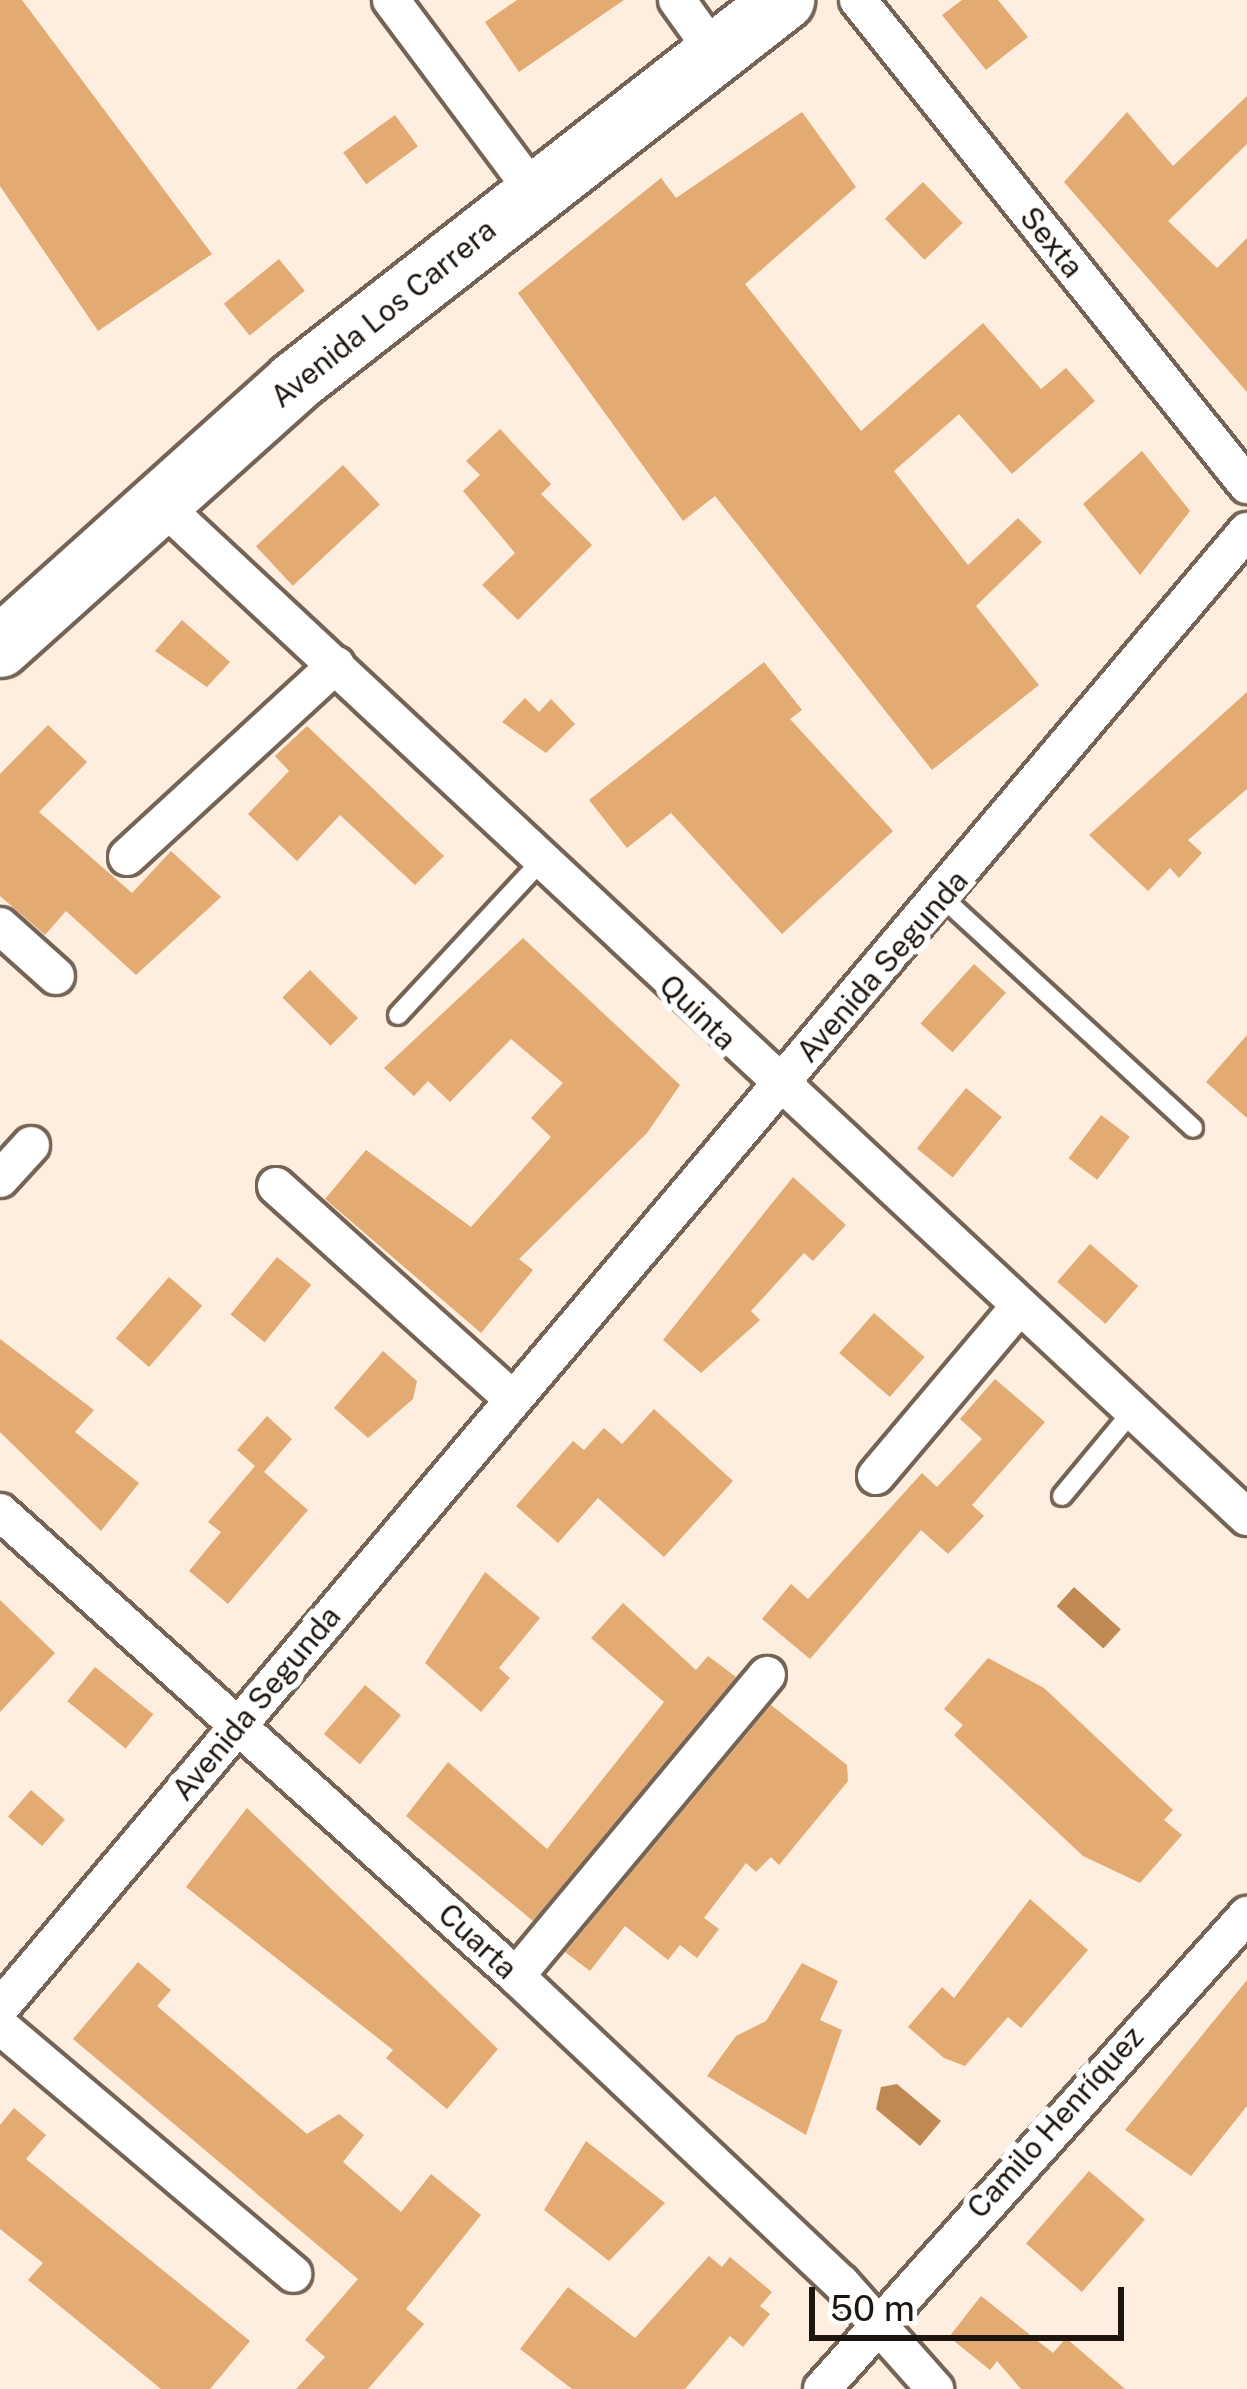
<!DOCTYPE html>
<meta charset="utf-8">
<style>
body{margin:0}
#map{position:relative;width:1247px;height:2389px;overflow:hidden;background:#fdeee0;font-family:"Public Sans",sans-serif}
div>[style]{position:absolute}
[style*='--x']{left:calc(var(--x)*1px);top:calc(var(--y)*1px);width:calc(var(--w)*1px);rotate:calc(var(--a)*1deg)}
.water>*{inset:0;background:#c08952;transform-origin:0 0}
.building>*{inset:0;background:#e3aa72;transform-origin:0 0}
.roads{filter:drop-shadow(3px 0 #756455) drop-shadow(-3px 0 #756455) drop-shadow(0 3px #756455) drop-shadow(0 -3px #756455)}
.lane>*{height:18px;margin:-9px;padding:0 9px;transform-origin:9px;border-radius:9px;background:#fff}
.street>*{height:36px;margin:-18px;padding:0 18px;transform-origin:18px;border-radius:18px;background:#fff}
.primary>*{height:60px;margin:-30px;padding:0 30px;transform-origin:30px;border-radius:30px;background:#fff}
span{translate:-50% -50%;white-space:nowrap;text-align:center;line-height:1.15;-webkit-text-stroke:12px #fff;paint-order:stroke}
.street-label{font-size:30px;color:#1d1610}
.scale{position:absolute;left:809px;top:2287px;width:315px;height:54px;box-sizing:border-box;border:6px solid #1d1610;border-top:0;padding-left:15px;font-size:36px;line-height:42px;white-space:nowrap;color:#1d1610;-webkit-text-stroke:9px #fff;paint-order:stroke}
</style>
<div id="map">
<div class="water">
<i style="left:1074px;top:1587px;width:63px;height:26px;rotate:42deg"></i>
<i style="clip-path:polygon(897px 2084px,941px 2121px,920px 2146px,876px 2109px,881px 2087px)"></i>
</div>
<div class="building">
<i style="clip-path:polygon(0 0,22px 0,212px 254px,98px 331px,0 186px)"></i>
<i style="clip-path:polygon(517px 0,624px 0,519px 72px,485px 22px)"></i>
<i style="clip-path:polygon(962px 0,998px 0,1028px 37px,986px 70px,942px 15px)"></i>
<i style="clip-path:polygon(1247px 96px,1247px 144px,1168px 221px,1217px 268px,1247px 238px,1247px 392px,1064px 182px,1127px 112px,1173px 166px)"></i>
<i style="clip-path:polygon(802px 112px,856px 187px,745px 284px,861px 431px,983px 323px,1041px 389px,1066px 368px,1095px 401px,1012px 474px,959px 414px,894px 471px,968px 565px,1018px 518px,1042px 542px,976px 606px,1039px 685px,932px 770px,715px 496px,683px 521px,518px 293px,661px 178px,676px 198px)"></i>
<i style="left:395px;top:115px;width:39px;height:64px;rotate:54deg"></i>
<i style="left:923px;top:182px;width:57px;height:53px;rotate:46deg"></i>
<i style="left:279px;top:259px;width:41px;height:71px;rotate:51deg"></i>
<i style="clip-path:polygon(500px 429px,551px 484px,541px 494px,592px 545px,518px 620px,482px 585px,515px 553px,463px 491px,480px 475px,466px 461px)"></i>
<i style="clip-path:polygon(1142px 451px,1190px 511px,1140px 575px,1083px 504px)"></i>
<i style="left:343px;top:465px;width:54px;height:119px;rotate:47deg"></i>
<i style="clip-path:polygon(182px 620px,230px 662px,207px 687px,155px 651px)"></i>
<i style="clip-path:polygon(764px 662px,802px 710px,790px 719px,893px 831px,782px 934px,671px 813px,627px 848px,589px 800px)"></i>
<i style="clip-path:polygon(1247px 692px,1247px 789px,1188px 840px,1202px 853px,1179px 878px,1170px 868px,1148px 891px,1089px 835px)"></i>
<i style="clip-path:polygon(525px 698px,539px 712px,551px 699px,575px 724px,546px 753px,502px 722px)"></i>
<i style="clip-path:polygon(48px 725px,87px 762px,39px 812px,132px 893px,171px 851px,221px 897px,136px 975px,66px 911px,45px 935px,0 896px,0 774px)"></i>
<i style="clip-path:polygon(307px 726px,444px 856px,415px 885px,340px 815px,297px 861px,248px 814px,289px 771px,275px 756px)"></i>
<i style="clip-path:polygon(523px 938px,680px 1085px,647px 1133px,519px 1259px,533px 1270px,481px 1333px,325px 1199px,366px 1150px,471px 1227px,551px 1137px,531px 1118px,563px 1083px,511px 1039px,450px 1102px,428px 1081px,414px 1096px,384px 1068px)"></i>
<i style="left:974px;top:964px;width:43px;height:80px;rotate:42deg"></i>
<i style="left:310px;top:970px;width:68px;height:39px;rotate:45deg"></i>
<i style="clip-path:polygon(1247px 1035px,1247px 1118px,1206px 1082px)"></i>
<i style="left:966px;top:1088px;width:46px;height:78px;rotate:39deg"></i>
<i style="left:1101px;top:1115px;width:36px;height:54px;rotate:37deg"></i>
<i style="clip-path:polygon(793px 1177px,846px 1225px,813px 1261px,804px 1253px,751px 1311px,760px 1320px,701px 1373px,663px 1340px)"></i>
<i style="left:1090px;top:1244px;width:64px;height:50px;rotate:41deg"></i>
<i style="left:277px;top:1257px;width:44px;height:74px;rotate:39deg"></i>
<i style="left:169px;top:1277px;width:44px;height:81px;rotate:41deg"></i>
<i style="left:874px;top:1313px;width:67px;height:53px;rotate:41deg"></i>
<i style="clip-path:polygon(0 1339px,94px 1410px,75px 1432px,139px 1483px,101px 1531px,0 1432px)"></i>
<i style="clip-path:polygon(383px 1351px,417px 1381px,413px 1399px,368px 1438px,334px 1408px)"></i>
<i style="clip-path:polygon(995px 1379px,1045px 1422px,972px 1505px,984px 1516px,948px 1554px,921px 1530px,810px 1659px,762px 1619px,791px 1584px,808px 1599px,922px 1473px,937px 1487px,982px 1439px,960px 1419px)"></i>
<i style="clip-path:polygon(654px 1409px,733px 1481px,664px 1557px,598px 1498px,558px 1543px,516px 1506px,573px 1441px,584px 1450px,604px 1428px,622px 1444px)"></i>
<i style="clip-path:polygon(267px 1416px,292px 1439px,264px 1472px,308px 1510px,228px 1604px,189px 1571px,221px 1532px,208px 1522px,255px 1466px,237px 1450px)"></i>
<i style="clip-path:polygon(485px 1572px,540px 1618px,499px 1668px,510px 1678px,481px 1712px,425px 1663px)"></i>
<i style="clip-path:polygon(0 1600px,55px 1653px,0 1712px)"></i>
<i style="clip-path:polygon(623px 1603px,696px 1670px,708px 1656px,736px 1677px,533px 1921px,406px 1816px,448px 1762px,547px 1849px,664px 1702px,591px 1638px)"></i>
<i style="clip-path:polygon(988px 1658px,1044px 1688px,1173px 1810px,1164px 1820px,1182px 1835px,1140px 1883px,1083px 1856px,954px 1735px,963px 1725px,944px 1709px)"></i>
<i style="left:95px;top:1667px;width:75px;height:44px;rotate:39deg"></i>
<i style="left:365px;top:1685px;width:47px;height:64px;rotate:40deg"></i>
<i style="clip-path:polygon(771px 1705px,847px 1765px,848px 1781px,779px 1865px,771px 1857px,756px 1872px,746px 1863px,704px 1918px,719px 1929px,697px 1958px,680px 1945px,668px 1960px,625px 1926px,590px 1971px,565px 1952px)"></i>
<i style="left:31px;top:1790px;width:45px;height:35px;rotate:41deg"></i>
<i style="clip-path:polygon(247px 1808px,498px 2049px,447px 2109px,386px 2058px,393px 2050px,186px 1887px)"></i>
<i style="clip-path:polygon(1030px 1899px,1088px 1950px,1021px 2028px,1008px 2017px,965px 2066px,944px 2058px,908px 2027px,942px 1987px,954px 1998px)"></i>
<i style="clip-path:polygon(138px 1962px,171px 1990px,157px 2006px,307px 2134px,339px 2114px,364px 2135px,343px 2162px,401px 2212px,431px 2174px,481px 2215px,406px 2309px,424px 2324px,368px 2389px,296px 2389px,325px 2357px,305px 2340px,358px 2279px,73px 2039px)"></i>
<i style="clip-path:polygon(802px 1963px,838px 1981px,820px 2020px,842px 2030px,806px 2135px,707px 2076px,736px 2036px,766px 2021px)"></i>
<i style="clip-path:polygon(1247px 1980px,1247px 2106px,1191px 2176px,1125px 2130px)"></i>
<i style="clip-path:polygon(14px 2108px,46px 2135px,26px 2159px,250px 2341px,210px 2389px,161px 2389px,28px 2280px,43px 2263px,0 2229px,0 2125px)"></i>
<i style="clip-path:polygon(586px 2141px,665px 2203px,609px 2261px,544px 2210px)"></i>
<i style="left:1089px;top:2171px;width:74px;height:96px;rotate:41deg"></i>
<i style="clip-path:polygon(709px 2256px,722px 2267px,730px 2257px,772px 2292px,760px 2306px,770px 2314px,743px 2347px,730px 2336px,685px 2389px,572px 2389px,520px 2349px,568px 2287px,635px 2338px)"></i>
<i style="clip-path:polygon(981px 2296px,1053px 2353px,1066px 2338px,1125px 2389px,1021px 2389px,997px 2361px,990px 2370px,949px 2337px)"></i>
</div>
<div class="roads">
<div class="lane">
<i style="--x:942;--y:897;--w:341;--a:42.6"></i>
<i style="--x:398;--y:1015;--w:210;--a:-47.1"></i>
<i style="--x:1062;--y:1496;--w:108;--a:-50.3"></i>
</div>
<div class="street">
<i style="--x:391;--y:0;--w:239;--a:53.3"></i>
<i style="--x:677;--y:0;--w:65;--a:54.4"></i>
<i style="--x:858;--y:0;--w:622;--a:51.27"></i>
<i style="--x:157;--y:500;--w:1491;--a:43.02"></i>
<i style="--x:127;--y:857;--w:284;--a:-42.6"></i>
<i style="--x:0;--y:926;--w:75;--a:41.8"></i>
<i style="--x:0;--y:1179;--w:46;--a:-47.6"></i>
<i style="--x:276;--y:1186;--w:315;--a:42"></i>
<i style="--x:876;--y:1476;--w:219;--a:-49.8"></i>
<i style="--x:0;--y:1512;--w:694;--a:41.96"></i>
<i style="--x:516;--y:1976;--w:447;--a:43.4"></i>
<i style="--x:841;--y:2283;--w:142;--a:48.4"></i>
<i style="--x:516;--y:1976;--w:392;--a:-50.2"></i>
<i style="--x:0;--y:2008;--w:1933;--a:-49.83"></i>
<i style="--x:0;--y:2026;--w:384;--a:40.2"></i>
<i style="--x:822;--y:2389;--w:637;--a:-48.12"></i>
</div>
<div class="primary">
<i style="--x:0;--y:647;--w:397;--a:-41.9"></i>
<i style="--x:295;--y:382;--w:621;--a:-38"></i>
</div>
</div>
<div class="street-label">
<span style="left:1052px;top:242px;rotate:51deg">Sexta</span>
<span style="left:383px;top:313px;rotate:-39deg">Avenida Los Carrera</span>
<span style="left:882px;top:966px;rotate:-49deg">Avenida Segunda</span>
<span style="left:698px;top:1012px;rotate:44deg">Quinta</span>
<span style="left:256px;top:1703px;rotate:-50deg">Avenida Segunda</span>
<span style="left:478px;top:1941px;rotate:43deg">Cuarta</span>
<span style="left:1055px;top:2122px;rotate:-48deg">Camilo Henríquez</span>
</div>
<div class="scale">50 m</div>
</div>
